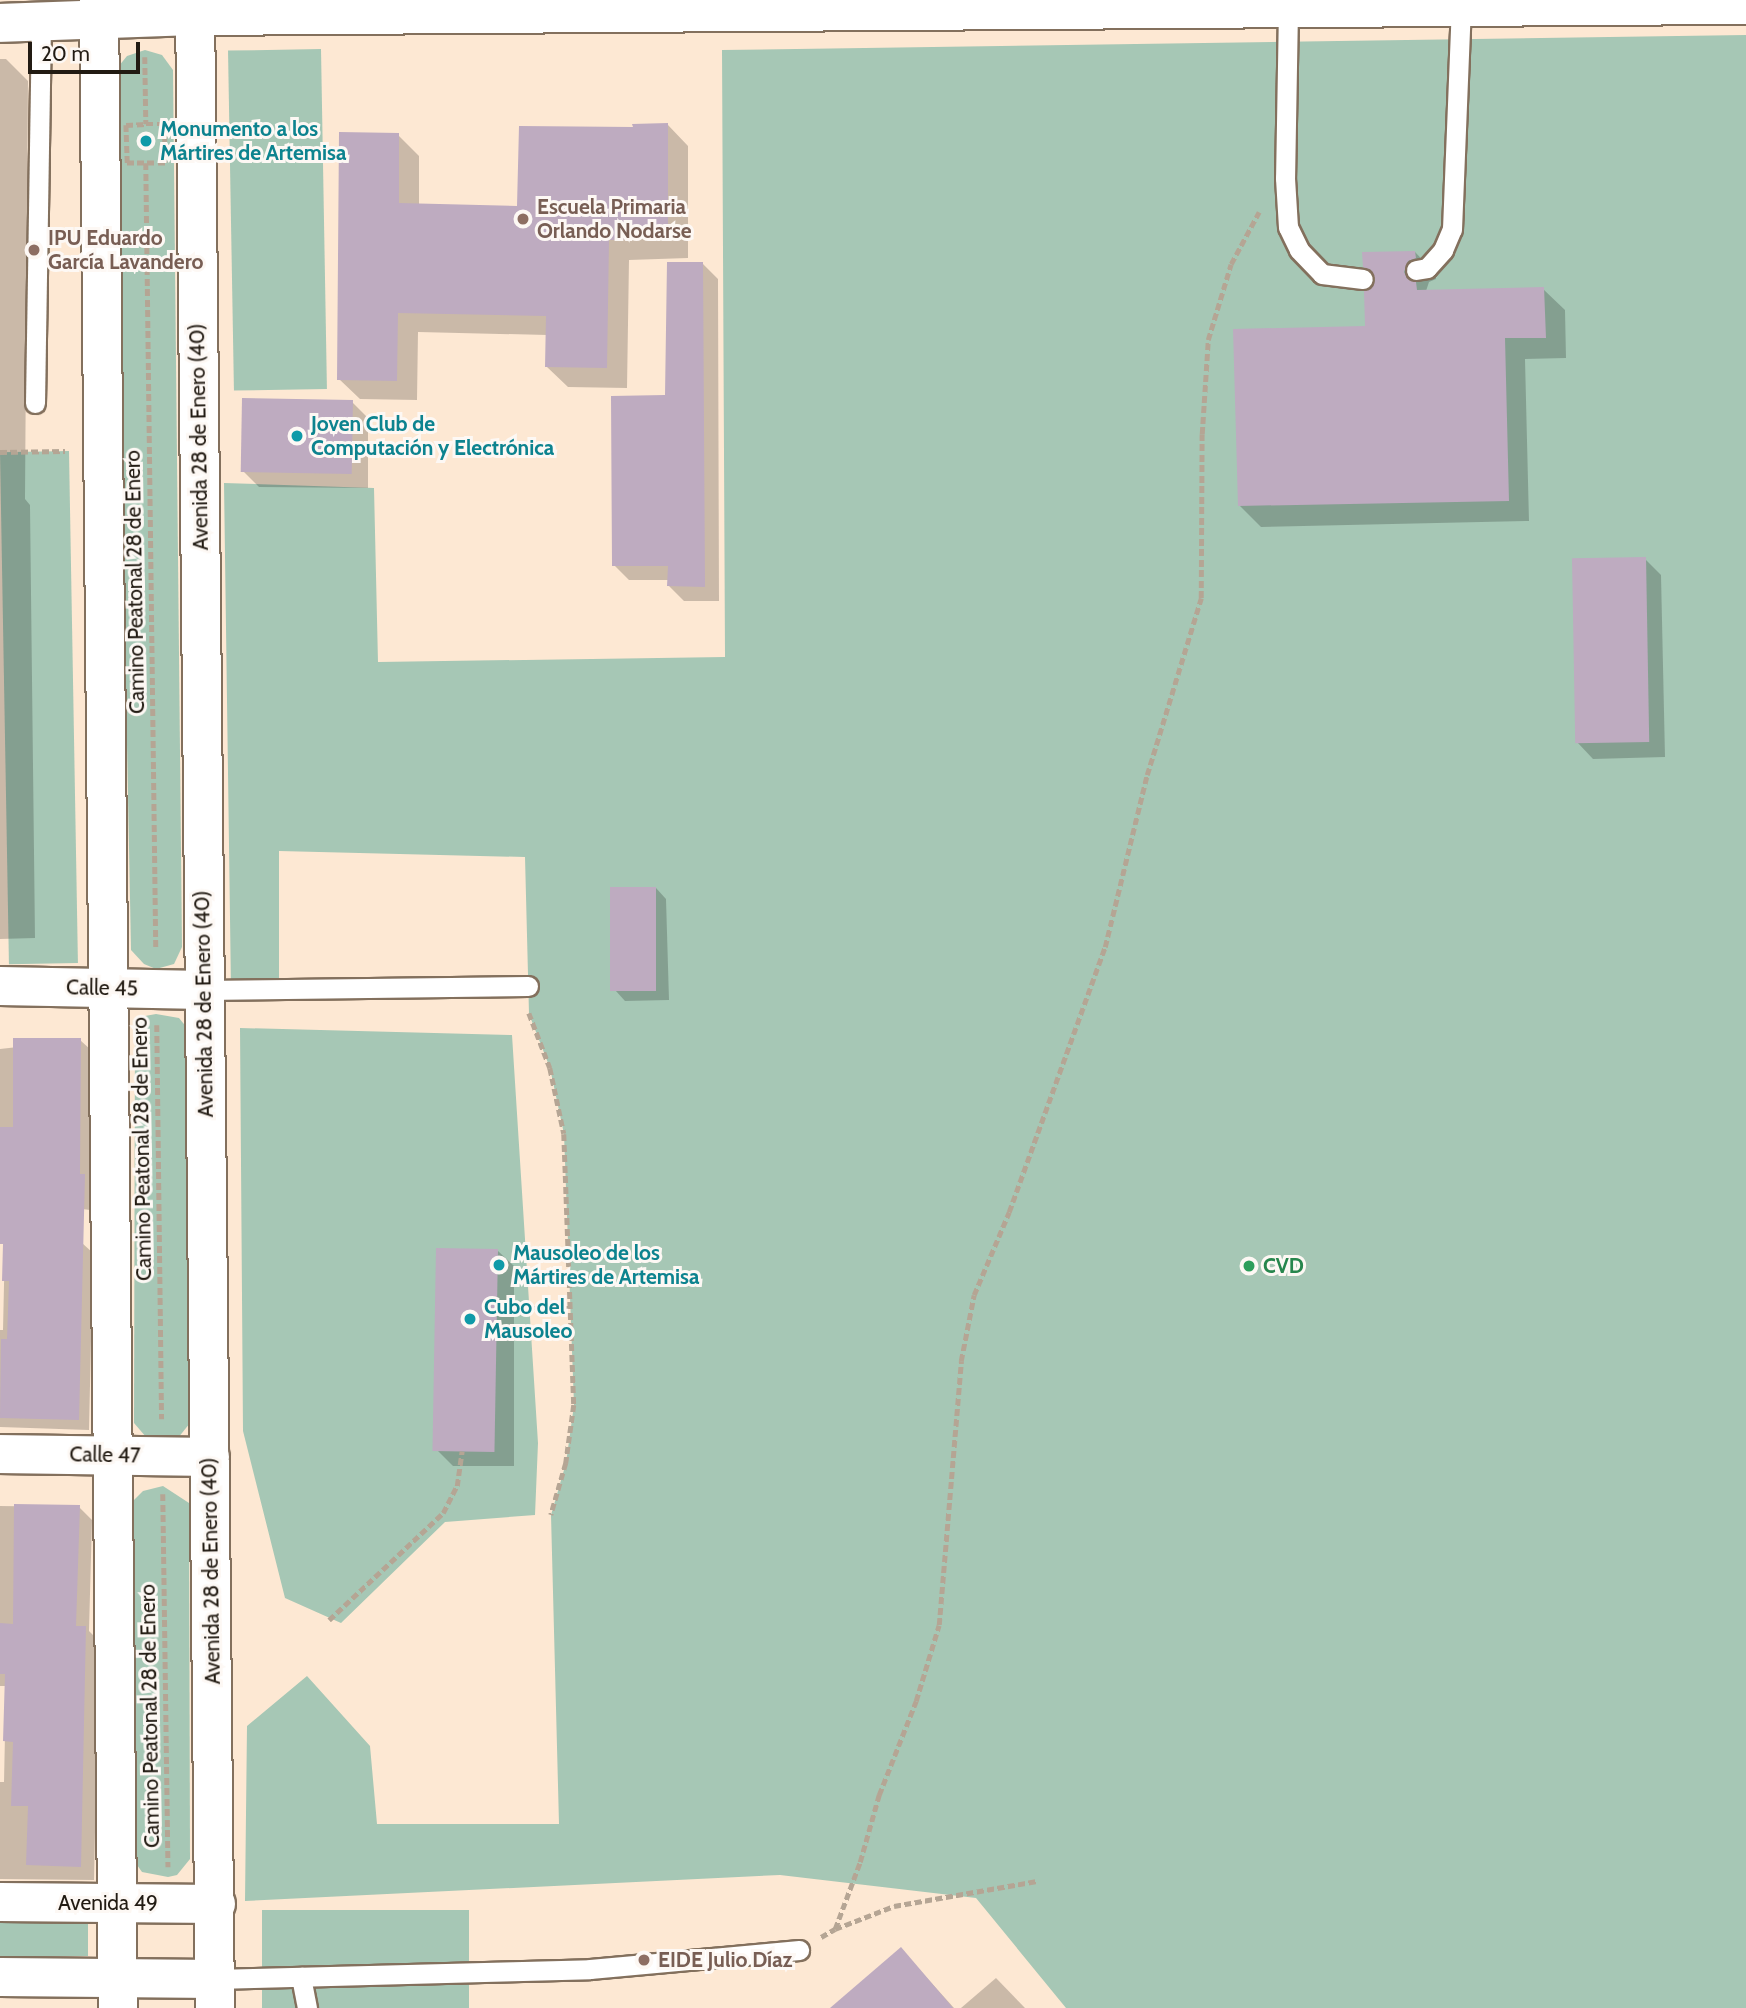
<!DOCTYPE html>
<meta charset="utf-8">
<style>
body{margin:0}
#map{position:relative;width:1746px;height:2008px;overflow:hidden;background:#fde8d3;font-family:Cabin,sans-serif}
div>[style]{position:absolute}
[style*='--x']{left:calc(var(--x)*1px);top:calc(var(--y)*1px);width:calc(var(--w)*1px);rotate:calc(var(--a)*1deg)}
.green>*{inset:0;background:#a6c7b5;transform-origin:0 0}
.shadow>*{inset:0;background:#0003}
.building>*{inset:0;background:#beabc0;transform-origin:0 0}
.path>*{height:4.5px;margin-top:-2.25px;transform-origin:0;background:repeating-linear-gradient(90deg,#b5a594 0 7px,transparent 0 10.5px)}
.roads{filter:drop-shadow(2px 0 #83705d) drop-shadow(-2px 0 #83705d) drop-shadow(0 2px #83705d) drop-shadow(0 -2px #83705d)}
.service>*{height:19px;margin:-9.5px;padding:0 9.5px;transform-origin:9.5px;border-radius:9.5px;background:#fff}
.minor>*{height:38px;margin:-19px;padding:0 19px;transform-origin:19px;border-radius:19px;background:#fff}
.secondary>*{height:38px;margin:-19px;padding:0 19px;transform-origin:19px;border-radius:19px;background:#fff}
.dots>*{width:19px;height:19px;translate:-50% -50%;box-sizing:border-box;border:4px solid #fdf8f4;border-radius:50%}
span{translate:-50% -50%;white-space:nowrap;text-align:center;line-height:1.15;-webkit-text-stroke:6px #fdf8f4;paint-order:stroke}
.culture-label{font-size:21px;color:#0d838f;font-weight:700}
.left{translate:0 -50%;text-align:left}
.education-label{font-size:21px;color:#785e54;font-weight:700}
.street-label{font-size:21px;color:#221b13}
.leisure-label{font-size:21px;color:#27864d;font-weight:700}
.scale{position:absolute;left:28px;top:42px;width:112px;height:32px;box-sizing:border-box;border:4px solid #221b13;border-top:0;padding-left:9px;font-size:21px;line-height:24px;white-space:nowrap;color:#221b13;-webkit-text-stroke:5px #fdf8f4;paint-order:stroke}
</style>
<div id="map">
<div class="green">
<i style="clip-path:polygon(1746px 35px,1746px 2008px,1066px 2008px,976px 1898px,780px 1875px,245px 1901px,247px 1726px,307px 1676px,370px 1746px,377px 1824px,559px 1824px,551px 1515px,566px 1463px,574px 1405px,564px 1134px,550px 1068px,529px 1014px,525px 857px,279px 851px,279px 989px,231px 990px,224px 483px,374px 488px,378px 662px,725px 657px,722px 50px)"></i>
<i style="left:321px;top:49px;width:340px;height:93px;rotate:89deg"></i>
<i style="clip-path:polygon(145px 50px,162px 55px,173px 70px,182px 947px,174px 964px,156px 969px,144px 964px,131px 950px,114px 72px,127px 56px)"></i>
<i style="left:69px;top:451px;width:512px;height:69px;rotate:89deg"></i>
<i style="clip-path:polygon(156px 1014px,179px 1018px,188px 1029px,190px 1423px,178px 1438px,162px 1444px,146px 1437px,134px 1423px,135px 1027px,145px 1016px)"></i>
<i style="clip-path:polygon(240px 1028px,512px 1035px,538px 1443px,535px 1515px,445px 1522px,341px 1623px,285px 1598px,243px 1431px)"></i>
<i style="clip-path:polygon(163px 1486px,189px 1503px,190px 1859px,177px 1875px,168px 1877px,142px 1872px,130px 1855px,131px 1503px,143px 1491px)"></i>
<i style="left:469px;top:1910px;width:98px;height:207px;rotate:90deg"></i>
<i style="left:0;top:1914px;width:88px;height:42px"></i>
</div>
<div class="shadow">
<i style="clip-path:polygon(0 59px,6px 59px,28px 81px,25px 499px,30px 505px,35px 938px,0 939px)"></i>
<i style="clip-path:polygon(668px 125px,688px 146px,688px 258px,629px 260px,627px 388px,568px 387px,547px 367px,547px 335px,418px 332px,417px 400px,360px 399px,339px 379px,398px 135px,419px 156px,419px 205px,518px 208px,634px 129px)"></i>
<i style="clip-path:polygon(1415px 252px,1436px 274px,1436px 279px,1429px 282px,1426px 291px,1543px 289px,1565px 310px,1566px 358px,1525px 359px,1529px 521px,1261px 527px,1240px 506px,1367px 328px,1376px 277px,1365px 266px)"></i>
<i style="clip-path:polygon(703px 264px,718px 279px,719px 601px,684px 601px,669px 586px,669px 580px,629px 580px,614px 565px,667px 397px)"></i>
<i style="clip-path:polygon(352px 402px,368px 418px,368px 488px,259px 487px,243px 471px)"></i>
<i style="clip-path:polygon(1645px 559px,1661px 575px,1665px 757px,1593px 759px,1577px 742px)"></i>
<i style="clip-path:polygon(656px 888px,666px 899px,669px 1000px,625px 1001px,615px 990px)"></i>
<i style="clip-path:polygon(80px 1040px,91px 1050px,90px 1210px,13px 1200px,0 1169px,0 1049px)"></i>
<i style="clip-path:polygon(5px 1239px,82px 1243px,93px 1253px,89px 1430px,0 1427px,0 1330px,3px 1330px)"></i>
<i style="clip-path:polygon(498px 1251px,514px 1266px,514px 1466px,453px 1466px,437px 1450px)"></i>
<i style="clip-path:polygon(0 1506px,79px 1507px,92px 1520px,89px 1631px,99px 1641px,94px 1880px,0 1879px,0 1782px,4px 1782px,6px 1686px,0 1686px)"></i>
<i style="clip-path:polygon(901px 1949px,954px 2008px,832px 2008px)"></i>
<i style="clip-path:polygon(996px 1978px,1025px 2008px,961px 2008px)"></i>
</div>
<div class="building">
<i style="clip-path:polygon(668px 123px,668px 238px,609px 240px,607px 368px,545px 367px,546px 316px,398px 313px,397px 381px,337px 380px,339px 132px,399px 133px,399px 203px,517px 206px,519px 126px,633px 127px,632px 124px)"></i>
<i style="clip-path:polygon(1415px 251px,1416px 258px,1408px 261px,1404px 272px,1407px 278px,1416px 282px,1417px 290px,1544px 287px,1546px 338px,1505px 338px,1509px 501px,1238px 506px,1233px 329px,1365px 326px,1364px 291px,1372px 287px,1375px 280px,1371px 270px,1363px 267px,1362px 252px)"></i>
<i style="clip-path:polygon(667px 262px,703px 262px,705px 587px,667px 586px,668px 566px,612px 566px,611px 396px,665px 395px)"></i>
<i style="left:242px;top:398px;width:111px;height:74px;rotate:1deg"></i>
<i style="left:1646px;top:557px;width:185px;height:74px;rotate:89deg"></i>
<i style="left:610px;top:887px;width:46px;height:104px"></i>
<i style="clip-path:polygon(13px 1038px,81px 1038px,80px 1174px,85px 1174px,79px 1420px,0 1418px,1px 1339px,7px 1339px,9px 1281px,2px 1281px,3px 1244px,0 1244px,0 1127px,13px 1127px)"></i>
<i style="left:436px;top:1248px;width:62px;height:203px;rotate:1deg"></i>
<i style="clip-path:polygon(14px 1504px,80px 1505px,76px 1626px,86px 1626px,81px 1867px,26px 1865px,28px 1806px,11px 1806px,13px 1742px,3px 1741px,5px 1674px,0 1674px,0 1623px,13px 1624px)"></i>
<i style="clip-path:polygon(901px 1947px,953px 2008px,830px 2008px)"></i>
</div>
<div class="path">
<i style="--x:145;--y:57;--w:67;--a:89.1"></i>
<i style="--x:146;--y:124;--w:19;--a:0"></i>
<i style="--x:165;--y:124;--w:39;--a:90"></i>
<i style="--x:165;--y:163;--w:38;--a:180"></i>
<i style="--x:127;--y:163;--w:38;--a:-92"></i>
<i style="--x:126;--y:125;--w:20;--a:-3"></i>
<i style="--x:146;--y:163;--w:787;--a:89.27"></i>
<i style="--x:0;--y:452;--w:65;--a:-0.9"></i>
<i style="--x:529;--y:1013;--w:59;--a:69.1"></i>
<i style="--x:550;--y:1068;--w:67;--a:78"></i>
<i style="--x:564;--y:1134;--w:271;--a:87.9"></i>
<i style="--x:574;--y:1405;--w:59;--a:97.9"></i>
<i style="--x:566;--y:1463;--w:54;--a:106.1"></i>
<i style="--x:157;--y:1025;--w:394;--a:89.3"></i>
<i style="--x:498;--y:1308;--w:71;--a:0"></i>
<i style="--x:163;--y:1494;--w:373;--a:89.2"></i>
<i style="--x:329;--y:1620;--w:156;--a:-43.2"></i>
<i style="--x:443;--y:1513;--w:30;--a:-63"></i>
<i style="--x:457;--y:1486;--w:35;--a:-82"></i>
<i style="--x:835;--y:1929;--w:63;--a:-21.3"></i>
<i style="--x:894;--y:1906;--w:145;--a:-9.9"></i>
<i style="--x:821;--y:1937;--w:16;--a:-30"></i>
<i style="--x:835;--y:1929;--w:72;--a:-69.5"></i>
<i style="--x:860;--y:1862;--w:70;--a:-74.2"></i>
<i style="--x:879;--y:1795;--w:101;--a:-68.5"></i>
<i style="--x:916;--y:1701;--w:79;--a:-73.2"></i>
<i style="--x:939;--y:1625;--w:265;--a:-85.2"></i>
<i style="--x:961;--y:1361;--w:67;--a:-78.9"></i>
<i style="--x:974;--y:1295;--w:90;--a:-67.1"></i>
<i style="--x:1009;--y:1212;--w:282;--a:-70.1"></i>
<i style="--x:1105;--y:947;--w:177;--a:-76.3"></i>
<i style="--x:1147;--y:775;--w:185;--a:-73"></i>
<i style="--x:1201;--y:598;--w:164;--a:-89.7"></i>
<i style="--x:1202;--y:434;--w:94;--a:-86.3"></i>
<i style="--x:1208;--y:340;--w:79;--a:-73.2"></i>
<i style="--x:1231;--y:264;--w:59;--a:-61.7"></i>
</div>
<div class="roads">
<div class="service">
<i style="--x:1288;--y:9;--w:169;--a:91"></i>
<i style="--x:1285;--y:178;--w:49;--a:86.5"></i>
<i style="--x:1288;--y:227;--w:25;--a:64"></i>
<i style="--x:1299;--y:250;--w:33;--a:46"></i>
<i style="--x:1322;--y:274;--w:41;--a:7"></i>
<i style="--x:1416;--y:270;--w:11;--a:-10"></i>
<i style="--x:1427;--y:268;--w:24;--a:-48"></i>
<i style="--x:1443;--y:250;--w:23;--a:-67"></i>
<i style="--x:1452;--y:229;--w:221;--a:-87.7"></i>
<i style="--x:35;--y:403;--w:381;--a:-89.1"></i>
<i style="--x:204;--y:990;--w:324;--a:-0.7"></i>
<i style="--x:301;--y:1977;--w:32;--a:79"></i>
<i style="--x:215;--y:1979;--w:375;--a:-1.5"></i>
<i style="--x:590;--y:1969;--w:210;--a:-5.2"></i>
</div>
<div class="minor">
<i style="--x:0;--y:986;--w:204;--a:1.1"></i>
<i style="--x:0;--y:1454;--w:210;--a:0.8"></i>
<i style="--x:0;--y:1902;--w:216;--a:0.5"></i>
<i style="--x:0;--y:1977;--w:215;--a:0.5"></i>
</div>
<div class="secondary">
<i style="--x:99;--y:0;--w:2008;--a:89.46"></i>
<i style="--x:195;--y:0;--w:2008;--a:89.43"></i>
<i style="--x:0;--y:23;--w:195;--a:-2.1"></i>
<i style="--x:195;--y:16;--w:1551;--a:-0.41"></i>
</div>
</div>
<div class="dots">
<i style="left:146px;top:141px;background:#0f9aa8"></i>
<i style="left:523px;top:219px;background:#8d6e63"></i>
<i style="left:34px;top:250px;background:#8d6e63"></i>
<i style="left:297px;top:436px;background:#0f9aa8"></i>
<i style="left:499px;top:1265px;background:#0f9aa8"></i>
<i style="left:1249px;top:1266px;background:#2e9e5b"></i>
<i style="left:470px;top:1319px;background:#0f9aa8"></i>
<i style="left:644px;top:1960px;background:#8d6e63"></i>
</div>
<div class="culture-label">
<span class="left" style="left:160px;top:141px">Monumento a los<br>Mártires de Artemisa</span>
<span class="left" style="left:311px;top:436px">Joven Club de<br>Computación y Electrónica</span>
<span class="left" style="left:513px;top:1265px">Mausoleo de los<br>Mártires de Artemisa</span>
<span class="left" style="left:484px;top:1319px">Cubo del<br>Mausoleo</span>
</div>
<div class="education-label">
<span class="left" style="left:537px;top:219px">Escuela Primaria<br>Orlando Nodarse</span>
<span class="left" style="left:48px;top:250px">IPU Eduardo<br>García Lavandero</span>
<span class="left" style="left:658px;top:1960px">EIDE Julio Díaz</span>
</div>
<div class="street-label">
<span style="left:199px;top:437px;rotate:-91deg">Avenida 28 de Enero (40)</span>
<span style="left:135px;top:582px;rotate:-91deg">Camino Peatonal 28 de Enero</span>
<span style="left:102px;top:988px;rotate:1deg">Calle 45</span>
<span style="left:204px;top:1004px;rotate:-91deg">Avenida 28 de Enero (40)</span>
<span style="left:142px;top:1149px;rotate:-91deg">Camino Peatonal 28 de Enero</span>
<span style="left:105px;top:1455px;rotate:1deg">Calle 47</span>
<span style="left:211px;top:1571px;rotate:-91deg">Avenida 28 de Enero (40)</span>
<span style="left:150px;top:1716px;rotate:-91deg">Camino Peatonal 28 de Enero</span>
<span style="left:108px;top:1903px">Avenida 49</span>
</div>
<div class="leisure-label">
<span class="left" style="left:1263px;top:1266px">CVD</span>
</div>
<div class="scale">20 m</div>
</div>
